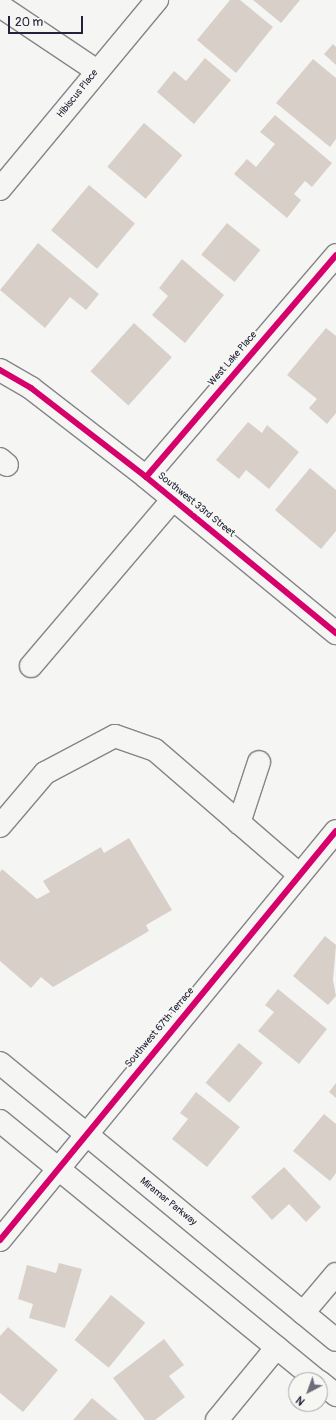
<!DOCTYPE html>
<style>
body{margin:0}
#map{position:relative;width:336px;height:1420px;overflow:hidden;background:#f5f5f3;font-family:Pangolin,sans-serif}
div>[style]{position:absolute}
[style*='--x']{left:calc(var(--x)*1px);top:calc(var(--y)*1px);width:calc(var(--w)*1px);rotate:calc(var(--a)*1deg)}
.building>*{inset:0;background:#d8d0c8;transform-origin:0 0}
.roads{filter:drop-shadow(1px 0 #858589) drop-shadow(-1px 0 #858589) drop-shadow(0 1px #858589) drop-shadow(0 -1px #858589)}
.minor>*{height:22px;margin:-11px;padding:0 11px;transform-origin:11px;border-radius:11px;background:#f5f5f3}
.major>*{height:22px;margin:-11px;padding:0 11px;transform-origin:11px;border-radius:11px;background:#f5f5f3}
.cycleway>*{height:6px;margin:-3px;padding:0 3px;transform-origin:3px;border-radius:3px;background:#d6006c}
span{translate:-50% -50%;white-space:nowrap;text-align:center;line-height:1.15;-webkit-text-stroke:4px #f6f6f2;paint-order:stroke}
.street-label{font-size:10px;color:#22223b}
.north{position:absolute;left:288px;top:1372px;width:40px;height:40px;box-sizing:border-box;background:#f6f6f2;border:1px solid #a1a1a9;border-radius:50%;rotate:221deg;font-size:11px;font-weight:700;line-height:16px;text-align:center;color:#22223b}
.north::after{content:'';display:block;margin:auto;width:14px;height:18px;background:#6c6c7b;clip-path:polygon(50% 0,100% 100%,50% 72%,0 100%)}
.scale{position:absolute;left:8px;top:16px;width:75px;height:18px;box-sizing:border-box;border:2px solid #22223b;border-top:0;padding-left:5px;font-size:12px;line-height:14px;white-space:nowrap;color:#22223b;-webkit-text-stroke:3px #f6f6f2;paint-order:stroke}
</style>
<div id="map">
<div class="building">
<i style="clip-path:polygon(230px 0,240px 0,273px 27px,236px 73px,197px 40px)"></i>
<i style="clip-path:polygon(253px 0,300px 0,281px 23px)"></i>
<i style="clip-path:polygon(333px 44px,336px 47px,336px 65px,324px 54px)"></i>
<i style="clip-path:polygon(205px 58px,231px 80px,194px 124px,157px 92px,174px 71px,186px 81px)"></i>
<i style="clip-path:polygon(313px 59px,336px 78px,336px 139px,330px 147px,276px 103px)"></i>
<i style="clip-path:polygon(275px 115px,332px 163px,312px 187px,305px 181px,294px 194px,301px 200px,287px 218px,234px 174px,247px 159px,256px 167px,275px 144px,260px 132px)"></i>
<i style="left:144px;top:123px;width:50px;height:57px;rotate:40deg"></i>
<i style="left:89px;top:185px;width:60px;height:59px;rotate:40deg"></i>
<i style="left:227px;top:223px;width:43px;height:41px;rotate:39deg"></i>
<i style="clip-path:polygon(38px 243px,99px 294px,86px 310px,70px 297px,45px 328px,0 290px)"></i>
<i style="clip-path:polygon(182px 259px,224px 295px,185px 343px,152px 315px,168px 296px,159px 288px)"></i>
<i style="left:134px;top:323px;width:51px;height:65px;rotate:42deg"></i>
<i style="clip-path:polygon(326px 328px,336px 336px,336px 413px,327px 424px,309px 408px,317px 399px,287px 375px)"></i>
<i style="clip-path:polygon(248px 422px,262px 433px,267px 425px,299px 452px,269px 489px,246px 470px,239px 479px,216px 460px)"></i>
<i style="clip-path:polygon(310px 468px,336px 490px,336px 531px,321px 549px,275px 510px)"></i>
<i style="clip-path:polygon(129px 838px,172px 910px,146px 925px,149px 931px,53px 987px,41px 977px,31px 988px,0 961px,0 872px,2px 869px,37px 899px,50px 892px,43px 881px,101px 847px,104px 853px)"></i>
<i style="clip-path:polygon(325px 936px,336px 945px,333px 980px,336px 996px,328px 1005px,293px 976px)"></i>
<i style="clip-path:polygon(278px 989px,327px 1029px,299px 1064px,258px 1031px,274px 1012px,265px 1005px)"></i>
<i style="left:239px;top:1043px;width:31px;height:52px;rotate:40deg"></i>
<i style="clip-path:polygon(336px 1083px,336px 1098px,329px 1092px)"></i>
<i style="clip-path:polygon(196px 1092px,240px 1127px,207px 1167px,172px 1139px,188px 1119px,180px 1113px)"></i>
<i style="clip-path:polygon(324px 1114px,336px 1124px,336px 1173px,330px 1181px,293px 1151px)"></i>
<i style="clip-path:polygon(284px 1167px,321px 1207px,306px 1222px,289px 1204px,272px 1220px,251px 1197px)"></i>
<i style="clip-path:polygon(59px 1263px,82px 1269px,65px 1328px,29px 1318px,33px 1304px,18px 1299px,27px 1265px,56px 1273px)"></i>
<i style="left:111px;top:1295px;width:44px;height:58px;rotate:39deg"></i>
<i style="clip-path:polygon(8px 1327px,58px 1370px,23px 1412px,0 1393px,0 1336px)"></i>
<i style="clip-path:polygon(164px 1339px,184px 1365px,169px 1376px,185px 1397px,155px 1420px,145px 1420px,113px 1378px)"></i>
<i style="clip-path:polygon(92px 1398px,118px 1420px,73px 1420px)"></i>
</div>
<div class="roads">
<div class="minor">
<i style="--x:0;--y:6;--w:117;--a:33.8"></i>
<i style="--x:0;--y:189;--w:246;--a:-50.3"></i>
<i style="--x:0;--y:370;--w:36;--a:30"></i>
<i style="--x:31;--y:388;--w:145;--a:37.7"></i>
<i style="--x:146;--y:477;--w:246;--a:39.4"></i>
<i style="--x:0;--y:459;--w:9;--a:41"></i>
<i style="--x:146;--y:477;--w:292;--a:-49.4"></i>
<i style="--x:31;--y:666;--w:219;--a:-49.6"></i>
<i style="--x:239;--y:823;--w:64;--a:-71.8"></i>
<i style="--x:0;--y:826;--w:70;--a:-49.7"></i>
<i style="--x:45;--y:773;--w:79;--a:-27.9"></i>
<i style="--x:115;--y:736;--w:42;--a:19.3"></i>
<i style="--x:155;--y:750;--w:191;--a:40.8"></i>
<i style="--x:0;--y:1240;--w:529;--a:-50.6"></i>
<i style="--x:303;--y:1313;--w:51;--a:-49.8"></i>
<i style="--x:217;--y:1420;--w:94;--a:-50.6"></i>
</div>
<div class="major">
<i style="--x:0;--y:1063;--w:435;--a:39.5"></i>
<i style="--x:0;--y:1121;--w:409;--a:39.3"></i>
<i style="--x:320;--y:1382;--w:21;--a:39"></i>
</div>
</div>
<div class="cycleway">
<i style="--x:0;--y:370;--w:36;--a:30"></i>
<i style="--x:31;--y:388;--w:145;--a:37.7"></i>
<i style="--x:146;--y:477;--w:246;--a:39.4"></i>
<i style="--x:146;--y:477;--w:292;--a:-49.4"></i>
<i style="--x:0;--y:1240;--w:529;--a:-50.6"></i>
</div>
<div class="street-label">
<span style="left:78px;top:94px;rotate:-51deg">Hibiscus Place</span>
<span style="left:233px;top:359px;rotate:-49deg">West Lake Place</span>
<span style="left:196px;top:505px;rotate:39deg">Southwest 33rd Street</span>
<span style="left:160px;top:1028px;rotate:-50deg">Southwest 67th Terrace</span>
<span style="left:168px;top:1202px;rotate:39deg">Miramar Parkway</span>
</div>
<div class="north">N</div>
<div class="scale">20 m</div>
</div>
